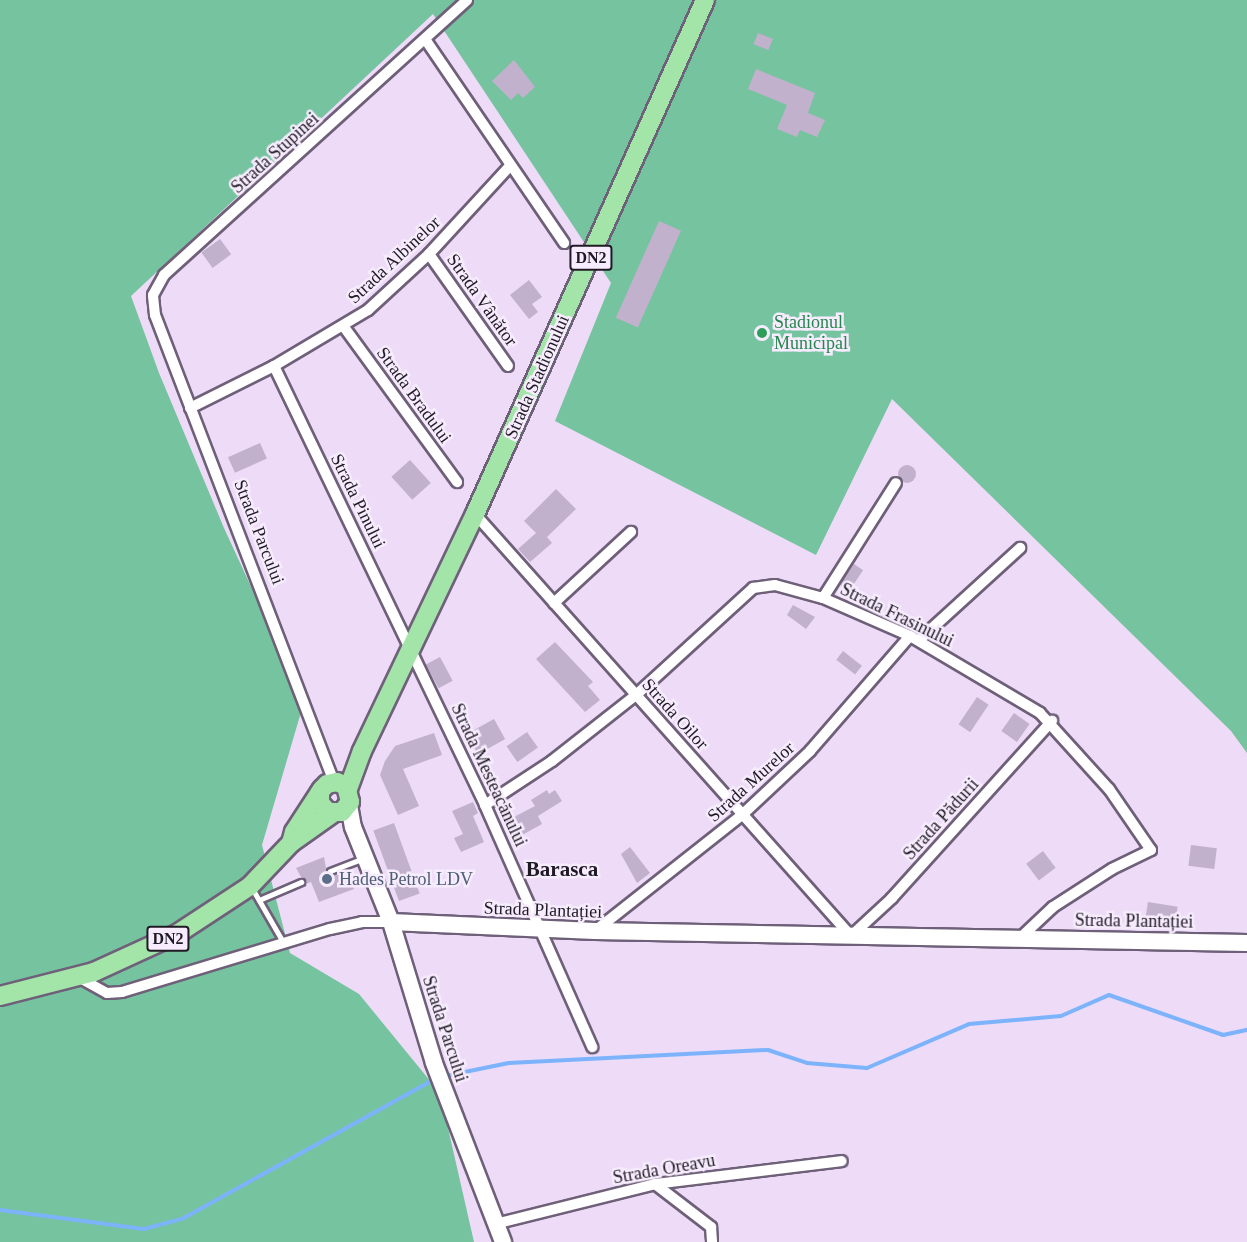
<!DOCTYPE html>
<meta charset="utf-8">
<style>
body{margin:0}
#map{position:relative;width:1247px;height:1242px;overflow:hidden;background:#eddbf8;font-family:"Times New Roman",serif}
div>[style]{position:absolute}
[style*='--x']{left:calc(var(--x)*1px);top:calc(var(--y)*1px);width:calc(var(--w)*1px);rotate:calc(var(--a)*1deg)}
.green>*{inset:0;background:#76c3a0}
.stream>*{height:4px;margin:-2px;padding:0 2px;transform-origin:2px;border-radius:2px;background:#7cb3fb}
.building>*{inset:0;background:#c2b1cd;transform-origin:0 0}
.round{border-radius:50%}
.roads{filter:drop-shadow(2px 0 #6f6079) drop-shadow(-2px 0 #6f6079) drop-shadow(0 2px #6f6079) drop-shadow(0 -2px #6f6079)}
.service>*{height:5px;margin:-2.5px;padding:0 2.5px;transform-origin:2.5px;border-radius:2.5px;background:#fff}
.minor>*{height:10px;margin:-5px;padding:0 5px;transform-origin:5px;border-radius:5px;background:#fff}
.secondary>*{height:16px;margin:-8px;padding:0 8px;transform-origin:8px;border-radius:8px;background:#fff}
.primary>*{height:18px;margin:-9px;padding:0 9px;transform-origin:9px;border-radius:9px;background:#a3e4a9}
.dots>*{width:16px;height:16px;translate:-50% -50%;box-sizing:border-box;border:3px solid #f6ecfd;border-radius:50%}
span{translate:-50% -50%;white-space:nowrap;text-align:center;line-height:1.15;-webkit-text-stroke:5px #f6ecfd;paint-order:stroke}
.shield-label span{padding:2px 4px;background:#f6ecfd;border:2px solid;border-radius:4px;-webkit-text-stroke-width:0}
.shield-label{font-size:16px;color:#201a24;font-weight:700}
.street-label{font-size:18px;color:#201a24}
.leisure-label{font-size:18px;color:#27864d}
.left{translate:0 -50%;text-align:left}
.service-label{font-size:18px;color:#4e5e75}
.quarter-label{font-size:21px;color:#201a24;font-weight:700}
</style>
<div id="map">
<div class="green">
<i style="clip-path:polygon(0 0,1247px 0,1247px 753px,1231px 731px,892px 399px,816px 555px,555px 421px,611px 283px,433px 14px,131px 296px,159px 373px,224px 528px,304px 702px,262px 845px,290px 953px,359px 994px,440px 1093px,474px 1242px,0 1242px)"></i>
</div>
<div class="stream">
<i style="--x:445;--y:1076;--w:65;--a:-11.5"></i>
<i style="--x:509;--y:1063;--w:259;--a:-2.9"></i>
<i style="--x:768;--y:1050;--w:41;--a:18.4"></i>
<i style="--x:807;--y:1063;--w:60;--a:4.8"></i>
<i style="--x:867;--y:1068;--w:111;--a:-23.3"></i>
<i style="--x:969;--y:1024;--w:92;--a:-5"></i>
<i style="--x:1061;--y:1016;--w:52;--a:-23.6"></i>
<i style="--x:1109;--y:995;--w:121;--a:19.3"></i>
<i style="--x:1223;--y:1035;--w:25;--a:-12"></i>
<i style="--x:0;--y:1210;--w:145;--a:7.5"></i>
<i style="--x:144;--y:1229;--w:39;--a:-15"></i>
<i style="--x:182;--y:1219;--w:289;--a:-29"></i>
</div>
<div class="building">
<i style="left:758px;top:33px;width:16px;height:12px;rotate:22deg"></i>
<i style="clip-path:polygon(514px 60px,535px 87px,523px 98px,518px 93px,511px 100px,492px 81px)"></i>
<i style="clip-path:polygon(756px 69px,815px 93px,808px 113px,825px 120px,817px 137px,800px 130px,797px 137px,777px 129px,787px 105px,748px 89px)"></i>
<i style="left:659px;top:221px;width:24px;height:106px;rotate:24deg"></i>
<i style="left:220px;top:239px;width:19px;height:23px;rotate:54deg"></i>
<i style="clip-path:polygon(529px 280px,542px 297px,532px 304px,538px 312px,529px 319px,510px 295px)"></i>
<i style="left:260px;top:443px;width:17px;height:35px;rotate:66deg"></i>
<i style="left:410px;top:460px;width:31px;height:25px;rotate:48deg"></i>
<i class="round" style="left:898px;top:465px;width:18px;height:18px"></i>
<i style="clip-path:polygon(556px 489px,576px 509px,547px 537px,552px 543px,530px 562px,518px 549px,536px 533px,524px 521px)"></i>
<i style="left:854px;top:564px;width:11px;height:25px;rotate:34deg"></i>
<i style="clip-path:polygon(793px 605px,815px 617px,806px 629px,787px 615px)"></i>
<i style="clip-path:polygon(555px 642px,593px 682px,588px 686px,600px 700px,585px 712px,536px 659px)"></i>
<i style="left:843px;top:651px;width:24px;height:11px;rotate:38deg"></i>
<i style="left:440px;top:657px;width:27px;height:16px;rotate:62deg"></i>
<i style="left:977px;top:697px;width:14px;height:33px;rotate:34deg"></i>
<i style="left:1014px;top:713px;width:19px;height:22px;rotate:35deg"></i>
<i style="left:494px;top:719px;width:23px;height:31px;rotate:61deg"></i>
<i style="left:527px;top:732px;width:19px;height:25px;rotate:55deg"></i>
<i style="clip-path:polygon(434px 733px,442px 755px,403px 769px,419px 806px,398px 815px,380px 775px,385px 761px,395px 746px)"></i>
<i style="clip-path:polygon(547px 790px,549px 794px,555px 790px,562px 801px,538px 816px,542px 824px,515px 839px,508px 826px,512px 823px,510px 819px,535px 806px,531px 800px)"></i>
<i style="clip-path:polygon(473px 802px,478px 813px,473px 816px,484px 842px,461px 852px,454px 838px,463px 834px,452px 811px)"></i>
<i style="left:394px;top:823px;width:75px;height:22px;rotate:70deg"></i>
<i style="left:1191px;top:845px;width:26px;height:21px;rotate:7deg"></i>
<i style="clip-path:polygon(630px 847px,650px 873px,637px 883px,621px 854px)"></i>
<i style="left:1043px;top:851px;width:21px;height:21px;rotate:53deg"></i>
<i style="clip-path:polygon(324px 857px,327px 874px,346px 870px,354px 889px,319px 902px,311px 882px,305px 884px,296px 868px)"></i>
<i style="left:1148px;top:902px;width:30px;height:17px;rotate:9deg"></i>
</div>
<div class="roads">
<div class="service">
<i style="--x:330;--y:871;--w:34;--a:-21"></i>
<i style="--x:253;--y:890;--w:60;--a:60"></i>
<i style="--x:259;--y:900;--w:46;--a:-23.2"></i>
</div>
<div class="minor">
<i style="--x:425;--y:39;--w:247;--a:55.7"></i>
<i style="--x:429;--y:254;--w:137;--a:54.8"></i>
<i style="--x:344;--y:327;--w:192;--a:53.9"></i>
<i style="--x:274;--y:366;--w:487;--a:64.3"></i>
<i style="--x:485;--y:805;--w:265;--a:66.1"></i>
<i style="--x:190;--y:408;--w:94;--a:-26.6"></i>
<i style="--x:274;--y:366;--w:109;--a:-30.8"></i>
<i style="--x:368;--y:310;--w:83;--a:-42.6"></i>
<i style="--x:429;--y:254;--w:120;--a:-47.4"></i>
<i style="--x:475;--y:514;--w:565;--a:48.3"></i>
<i style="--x:851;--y:936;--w:56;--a:-42.8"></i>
<i style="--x:892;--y:898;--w:239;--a:-47.9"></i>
<i style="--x:823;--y:598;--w:136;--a:-57.6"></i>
<i style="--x:554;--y:603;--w:105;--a:-42.7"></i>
<i style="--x:919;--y:640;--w:137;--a:-42.3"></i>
<i style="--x:334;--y:782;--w:500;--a:-110.97"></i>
<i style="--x:155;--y:315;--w:20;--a:-96"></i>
<i style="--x:153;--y:295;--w:23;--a:-61"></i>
<i style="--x:164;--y:275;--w:409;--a:-42.2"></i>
<i style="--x:485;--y:805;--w:80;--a:-33.3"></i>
<i style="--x:552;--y:761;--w:107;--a:-38.2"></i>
<i style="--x:636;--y:695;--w:159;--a:-42.4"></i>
<i style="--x:753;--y:588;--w:22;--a:-8"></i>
<i style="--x:775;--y:585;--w:50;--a:15.2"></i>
<i style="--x:823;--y:598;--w:95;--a:23.6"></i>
<i style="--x:910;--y:636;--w:151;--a:30.6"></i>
<i style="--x:1040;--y:713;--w:103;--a:47.8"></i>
<i style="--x:1109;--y:789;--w:74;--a:55.5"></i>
<i style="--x:1151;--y:850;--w:43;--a:154"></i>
<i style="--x:1112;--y:869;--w:70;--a:147.2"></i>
<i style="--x:1053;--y:907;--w:45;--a:136.8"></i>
<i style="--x:595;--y:931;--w:189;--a:-38.3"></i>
<i style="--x:743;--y:814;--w:92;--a:-43.2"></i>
<i style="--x:810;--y:751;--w:152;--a:-49"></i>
<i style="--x:78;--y:977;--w:33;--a:29"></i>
<i style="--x:107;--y:993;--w:15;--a:-4"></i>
<i style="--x:122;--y:992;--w:217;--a:-16.9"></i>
<i style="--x:330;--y:929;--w:33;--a:-12"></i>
<i style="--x:362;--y:922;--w:29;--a:0"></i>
<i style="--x:655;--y:1184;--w:71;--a:37.5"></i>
<i style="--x:711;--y:1227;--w:15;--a:86"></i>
<i style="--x:495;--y:1224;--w:165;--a:-14"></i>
<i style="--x:655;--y:1184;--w:188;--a:-7"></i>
</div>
<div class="secondary">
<i style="--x:349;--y:805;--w:22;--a:80"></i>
<i style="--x:353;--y:827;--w:102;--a:68.2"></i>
<i style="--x:391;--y:922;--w:147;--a:73"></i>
<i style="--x:434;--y:1063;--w:192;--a:68.9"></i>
<i style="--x:391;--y:922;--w:204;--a:2.5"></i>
<i style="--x:595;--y:931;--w:652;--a:1.05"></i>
</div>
<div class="primary">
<i style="--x:348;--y:789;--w:40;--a:-69.8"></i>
<i style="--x:362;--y:751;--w:263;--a:-64.5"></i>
<i style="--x:475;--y:514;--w:563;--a:-65.89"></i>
<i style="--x:291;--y:843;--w:11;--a:-75"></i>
<i style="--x:294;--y:832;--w:51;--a:-56.9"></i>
<i style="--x:322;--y:789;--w:7;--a:-45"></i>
<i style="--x:327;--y:784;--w:10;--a:-11"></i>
<i style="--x:337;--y:782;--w:10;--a:24"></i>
<i style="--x:346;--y:786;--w:16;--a:76"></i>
<i style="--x:350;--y:802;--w:13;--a:129"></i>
<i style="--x:342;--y:812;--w:14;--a:180"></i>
<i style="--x:328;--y:812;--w:12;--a:-132"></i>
<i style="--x:320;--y:803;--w:11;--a:-90"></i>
<i style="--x:0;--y:996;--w:97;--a:-14.3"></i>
<i style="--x:94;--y:972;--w:91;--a:-24.6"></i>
<i style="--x:177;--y:934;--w:87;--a:-33.3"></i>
<i style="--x:250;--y:886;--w:59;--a:-46.4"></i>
<i style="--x:291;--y:843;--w:52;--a:-35.5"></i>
</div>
</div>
<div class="dots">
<i style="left:762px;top:333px;background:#2e9e5b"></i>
<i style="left:327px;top:879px;background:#5c6f8a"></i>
</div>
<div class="shield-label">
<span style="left:591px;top:258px">DN2</span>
<span style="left:168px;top:939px">DN2</span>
</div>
<div class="street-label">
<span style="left:275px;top:153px;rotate:-42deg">Strada Stupinei</span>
<span style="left:394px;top:260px;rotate:-43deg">Strada Albinelor</span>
<span style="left:482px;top:300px;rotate:55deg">Strada Vânător</span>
<span style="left:537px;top:377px;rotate:-66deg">Strada Stadionului</span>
<span style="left:414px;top:395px;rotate:54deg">Strada Bradului</span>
<span style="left:358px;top:501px;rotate:64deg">Strada Pinului</span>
<span style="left:259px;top:532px;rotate:69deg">Strada Parcului</span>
<span style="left:897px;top:615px;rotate:26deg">Strada Frasinului</span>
<span style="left:675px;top:714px;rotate:48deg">Strada Oilor</span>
<span style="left:489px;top:775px;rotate:65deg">Strada Mesteacănului</span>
<span style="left:751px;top:782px;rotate:-42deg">Strada Murelor</span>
<span style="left:941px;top:819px;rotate:-48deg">Strada Pădurii</span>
<span style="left:543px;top:910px;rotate:2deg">Strada Plantației</span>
<span style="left:1134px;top:921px;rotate:1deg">Strada Plantației</span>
<span style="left:445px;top:1029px;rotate:72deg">Strada Parcului</span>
<span style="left:664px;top:1169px;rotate:-10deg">Strada Oreavu</span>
</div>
<div class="leisure-label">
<span class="left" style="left:774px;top:333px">Stadionul<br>Municipal</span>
</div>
<div class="service-label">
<span class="left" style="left:339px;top:879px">Hades Petrol LDV</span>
</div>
<div class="quarter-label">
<span style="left:562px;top:869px">Barasca</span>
</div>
</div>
